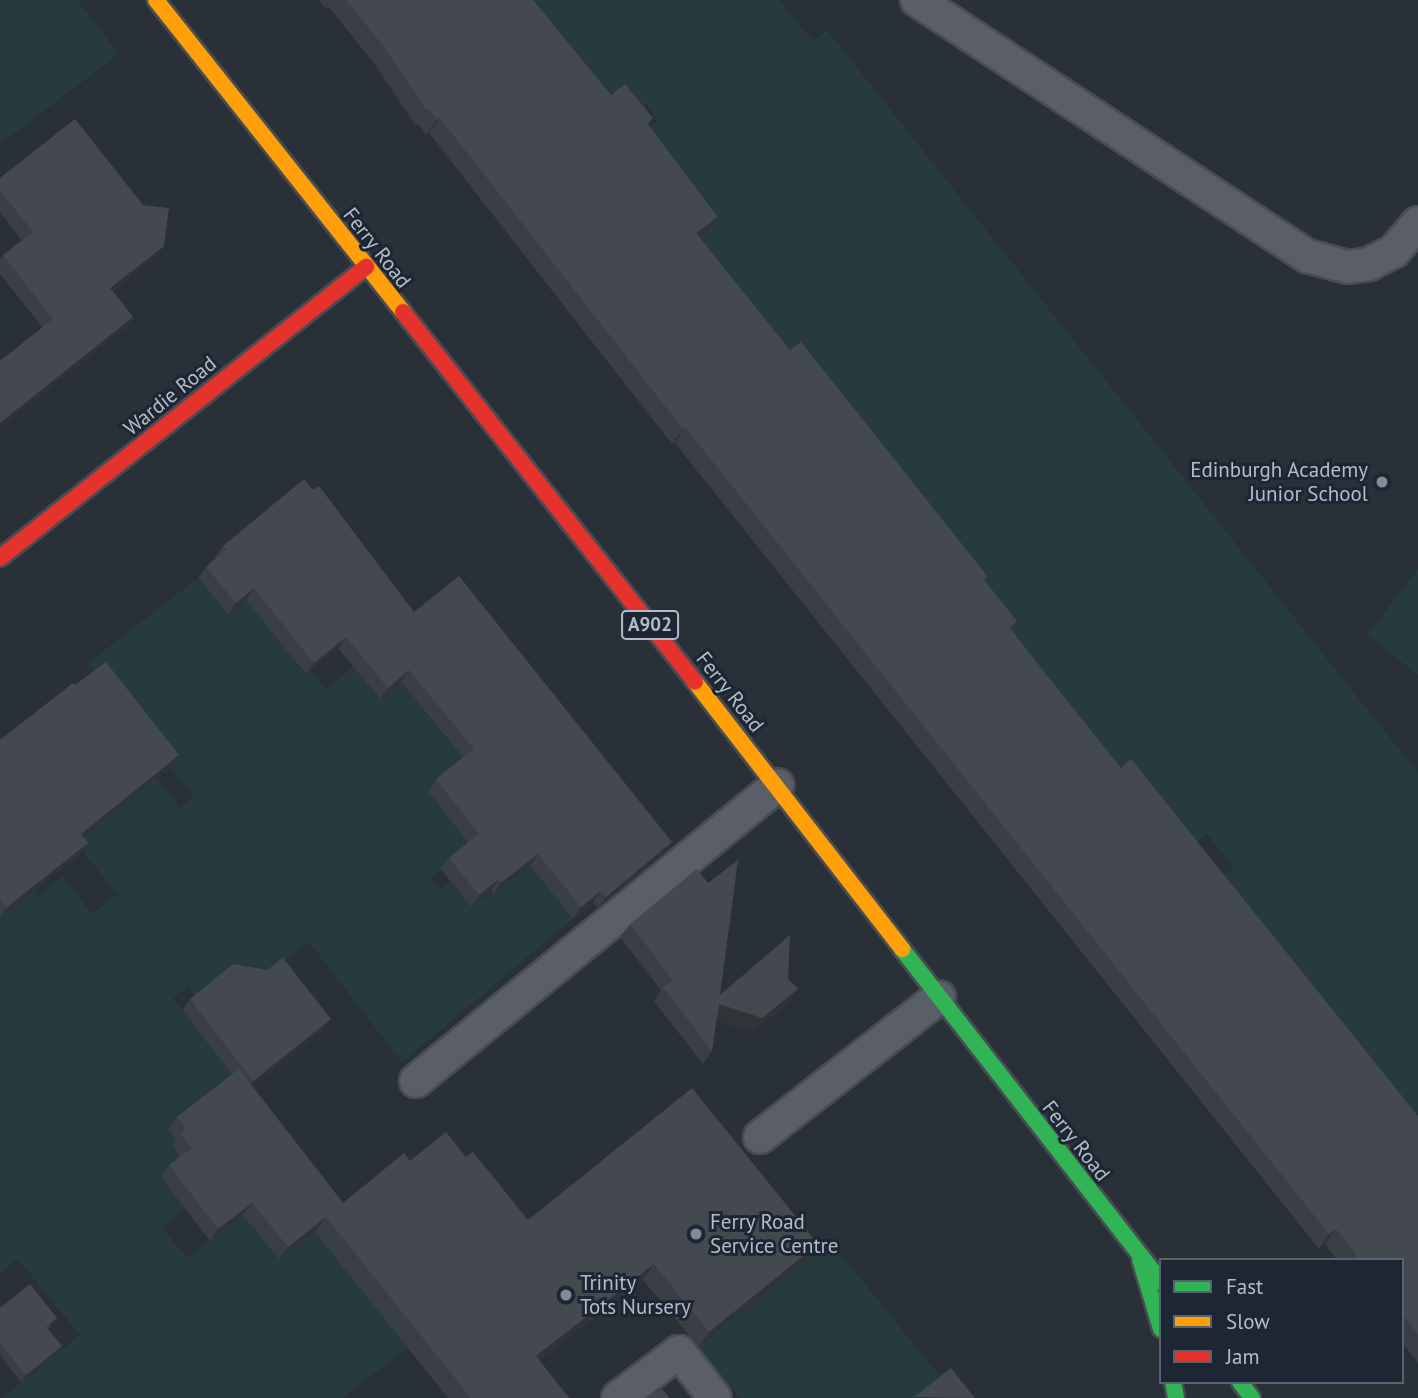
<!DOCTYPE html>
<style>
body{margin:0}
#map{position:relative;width:1418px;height:1398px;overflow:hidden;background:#2a3038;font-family:"PT Sans",sans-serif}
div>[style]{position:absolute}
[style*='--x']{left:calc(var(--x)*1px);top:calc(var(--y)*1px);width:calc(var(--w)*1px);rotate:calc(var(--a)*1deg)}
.green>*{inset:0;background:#273a3e}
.roads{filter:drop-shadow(2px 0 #484c53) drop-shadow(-2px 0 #484c53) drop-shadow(0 2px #484c53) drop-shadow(0 -2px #484c53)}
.lane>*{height:32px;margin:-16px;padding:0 16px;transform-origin:16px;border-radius:16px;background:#5a5e66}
.fast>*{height:16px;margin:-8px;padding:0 8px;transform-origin:8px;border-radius:8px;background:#30b455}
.slow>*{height:16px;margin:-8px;padding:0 8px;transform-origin:8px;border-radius:8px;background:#ff9f0a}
.jam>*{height:16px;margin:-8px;padding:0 8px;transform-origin:8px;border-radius:8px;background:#e5322d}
.wall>*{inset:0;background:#3a3f45}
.shaded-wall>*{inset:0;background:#303338}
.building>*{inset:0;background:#444950}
.dots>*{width:19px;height:19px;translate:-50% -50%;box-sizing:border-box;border:4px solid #1d2633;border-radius:50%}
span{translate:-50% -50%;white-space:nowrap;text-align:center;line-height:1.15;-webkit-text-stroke:6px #1d2633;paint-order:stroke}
.shield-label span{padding:2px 5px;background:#1d2633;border:2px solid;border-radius:5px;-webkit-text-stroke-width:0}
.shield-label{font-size:19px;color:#b4bcc9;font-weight:700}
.street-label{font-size:21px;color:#b4bcc9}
.poi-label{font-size:21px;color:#b4bcc9}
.right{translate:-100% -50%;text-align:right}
.left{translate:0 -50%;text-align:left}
.legend{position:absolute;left:1159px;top:1258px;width:245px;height:126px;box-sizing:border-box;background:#1d2633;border:2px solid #59626f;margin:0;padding:9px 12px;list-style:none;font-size:21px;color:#b4bcc9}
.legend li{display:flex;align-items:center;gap:14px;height:35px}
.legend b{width:35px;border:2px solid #59626f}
</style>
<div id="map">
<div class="green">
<i style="clip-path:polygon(0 0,77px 0,119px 54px,0 144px)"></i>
<i style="clip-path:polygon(462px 0,779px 0,813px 41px,827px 30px,1418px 773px,1418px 1146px,1210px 886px,1234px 867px,1207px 834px,1184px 853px,762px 422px,698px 473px,690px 461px,591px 174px,658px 121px,646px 104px,629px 118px)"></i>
<i style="clip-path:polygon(1418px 569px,1418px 675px,1367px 635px)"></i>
<i style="clip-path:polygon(198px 578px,228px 614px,249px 598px,305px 674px,310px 670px,326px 689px,386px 640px,368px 685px,380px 699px,401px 682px,453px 746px,468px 759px,483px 836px,431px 878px,440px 890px,454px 880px,458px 891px,471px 907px,516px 876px,527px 860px,573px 919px,402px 1062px,309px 942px,240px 996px,197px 998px,188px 986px,173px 998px,197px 1029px,254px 1012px,289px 1057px,239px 1093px,168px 1129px,177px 1141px,172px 1145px,183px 1160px,185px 1209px,162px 1227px,187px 1258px,300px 1171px,264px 1240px,279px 1259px,315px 1231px,409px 1347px,342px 1398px,2px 1398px,80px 1335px,18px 1259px,0 1273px,0 918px,34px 891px,38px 896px,63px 876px,92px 914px,117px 894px,56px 817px,137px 794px,157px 778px,180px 808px,194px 797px,88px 663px)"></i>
<i style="clip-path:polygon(830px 1241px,943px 1380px,920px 1398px,740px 1398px,698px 1347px)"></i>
</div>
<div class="roads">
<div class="lane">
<i style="--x:917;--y:0;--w:467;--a:33.3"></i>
<i style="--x:1307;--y:256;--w:42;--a:15"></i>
<i style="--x:1348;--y:267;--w:21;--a:-8"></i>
<i style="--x:1369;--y:264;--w:28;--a:-27"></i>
<i style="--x:1394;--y:251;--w:37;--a:-49"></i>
<i style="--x:416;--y:1081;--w:467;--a:-39.3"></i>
<i style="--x:760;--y:1137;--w:227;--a:-38"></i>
<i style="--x:618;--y:1398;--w:76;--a:-37"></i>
<i style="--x:679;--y:1352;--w:58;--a:52"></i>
</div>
<div class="fast">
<i style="--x:902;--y:949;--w:422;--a:52.1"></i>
<i style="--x:1140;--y:1259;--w:73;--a:73.3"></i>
<i style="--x:1173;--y:1382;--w:16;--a:79"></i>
<i style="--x:1240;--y:1382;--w:20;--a:53"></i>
</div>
<div class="slow">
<i style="--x:156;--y:0;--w:398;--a:51.6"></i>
<i style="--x:695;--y:682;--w:338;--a:52.2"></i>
</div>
<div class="jam">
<i style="--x:403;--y:312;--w:471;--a:51.7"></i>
<i style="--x:0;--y:558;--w:468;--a:-38.5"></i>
</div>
</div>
<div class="wall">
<i style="clip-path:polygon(319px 0,533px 0,611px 95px,653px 118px,648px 125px,707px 232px,699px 238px,790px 350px,985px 581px,1017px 621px,1011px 630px,1121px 768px,1418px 1116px,1418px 1363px,1402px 1342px,1402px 1260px,1337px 1260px,1325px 1244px,1319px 1249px,675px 443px,672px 444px,429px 133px,426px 135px,418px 124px,416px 126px,373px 62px,329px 7px,326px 9px)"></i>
<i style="clip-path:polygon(0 178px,164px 246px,156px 257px,113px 291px,133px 317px,125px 329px,42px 327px,0 274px,0 259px,3px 255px,22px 241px,0 212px)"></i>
<i style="clip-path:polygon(223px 546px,414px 612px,672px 842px,664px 854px,598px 908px,593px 903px,573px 919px,530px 865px,494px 894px,491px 890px,471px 907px,441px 869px,449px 858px,468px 842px,428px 791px,436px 779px,463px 757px,401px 682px,380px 699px,338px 648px,306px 674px,246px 600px,228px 614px,198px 578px,206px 567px,216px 558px,215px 557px)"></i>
<i style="clip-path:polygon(0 740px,171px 767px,83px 837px,88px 843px,79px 855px,0 918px)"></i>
<i style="clip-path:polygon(630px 924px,720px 995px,788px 979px,798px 989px,788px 1003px,753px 1032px,716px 1020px,712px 1051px,703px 1064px,654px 1001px,661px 990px,620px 937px)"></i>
<i style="clip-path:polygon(190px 999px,323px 1030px,252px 1086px,343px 1203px,410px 1161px,466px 1157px,528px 1220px,818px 1244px,807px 1259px,699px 1347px,643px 1280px,539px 1361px,569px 1398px,448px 1398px,315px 1232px,317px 1230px,279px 1259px,243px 1215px,210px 1241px,161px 1177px,169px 1165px,180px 1157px,172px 1145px,176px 1139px,168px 1129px,177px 1117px,232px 1074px,182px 1010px)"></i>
<i style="clip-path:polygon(0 1308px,52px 1325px,48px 1329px,62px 1346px,57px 1353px,21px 1382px,0 1355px)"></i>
</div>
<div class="shaded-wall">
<i style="clip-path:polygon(440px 118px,429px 133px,426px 135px,437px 120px)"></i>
<i style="clip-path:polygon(718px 217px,707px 232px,685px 248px,696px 233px)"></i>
<i style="clip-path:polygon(164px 246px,156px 257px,102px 299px,110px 288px)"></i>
<i style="clip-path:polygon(133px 317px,125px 329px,0 428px,0 423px)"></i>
<i style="clip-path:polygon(685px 427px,675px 443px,672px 444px,683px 429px)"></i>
<i style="clip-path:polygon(254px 588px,246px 600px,228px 614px,236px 603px)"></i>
<i style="clip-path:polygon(346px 637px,338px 648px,306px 674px,314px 663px)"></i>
<i style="clip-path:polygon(409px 670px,401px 682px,380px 699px,388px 688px)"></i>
<i style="clip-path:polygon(179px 755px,171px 767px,72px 846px,81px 834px)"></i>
<i style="clip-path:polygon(672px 842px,664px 854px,598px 908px,606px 897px)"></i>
<i style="clip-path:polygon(88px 843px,79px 855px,0 918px,6px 908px)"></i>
<i style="clip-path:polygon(538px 854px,530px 865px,494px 894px,502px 882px)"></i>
<i style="clip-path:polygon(499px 879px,491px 890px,471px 907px,479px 895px)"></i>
<i style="clip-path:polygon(601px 891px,593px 903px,573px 919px,581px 907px)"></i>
<i style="clip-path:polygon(798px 989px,788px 1003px,753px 1032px,709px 1018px,719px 1004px)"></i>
<i style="clip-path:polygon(331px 1019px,323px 1030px,245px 1092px,253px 1081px)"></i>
<i style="clip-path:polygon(252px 1203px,243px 1215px,210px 1241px,218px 1229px)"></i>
<i style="clip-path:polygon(325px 1218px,317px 1230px,279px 1259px,288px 1247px)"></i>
<i style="clip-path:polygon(1336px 1229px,1325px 1244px,1319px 1249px,1329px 1234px)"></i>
<i style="clip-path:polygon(818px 1244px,807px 1259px,699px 1347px,709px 1332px)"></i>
<i style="clip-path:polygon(654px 1264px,643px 1280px,525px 1372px,536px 1356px)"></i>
<i style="clip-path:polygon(62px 1346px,57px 1353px,21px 1382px,26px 1375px)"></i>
</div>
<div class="building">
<i style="clip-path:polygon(346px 0,533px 0,611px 95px,625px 84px,653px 118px,647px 123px,718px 217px,696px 233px,790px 350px,801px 342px,988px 577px,984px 580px,1017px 621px,1009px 627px,1049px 678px,1121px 768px,1131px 759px,1418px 1116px,1418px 1334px,1402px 1314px,1402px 1260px,1360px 1260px,1336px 1229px,1329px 1234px,685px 427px,683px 429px,440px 118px,437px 120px,429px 109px,427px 111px,384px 47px)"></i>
<i style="clip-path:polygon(75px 119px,143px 205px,169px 208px,164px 246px,110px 288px,133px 317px,0 423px,0 361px,53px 319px,3px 255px,33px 232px,0 190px,0 178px)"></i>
<i style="clip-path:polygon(304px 479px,313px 490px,319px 486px,414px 612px,459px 576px,672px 842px,606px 897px,601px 891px,581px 907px,538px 854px,502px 882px,499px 879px,479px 895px,449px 858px,479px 834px,436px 779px,474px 749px,409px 670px,388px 688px,346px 637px,314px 663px,254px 588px,236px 603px,206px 567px,227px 549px,223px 546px)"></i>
<i style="clip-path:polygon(106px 662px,179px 755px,81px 834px,88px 843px,6px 908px,0 900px,0 740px,73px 683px,75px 685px)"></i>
<i style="clip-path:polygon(738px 860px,720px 995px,790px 935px,788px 979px,798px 989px,762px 1018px,719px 1004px,712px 1051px,663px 987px,673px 980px,630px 924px,697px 869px,708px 883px)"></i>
<i style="clip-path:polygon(283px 958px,331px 1019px,253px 1081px,190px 999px,233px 964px,267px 970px)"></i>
<i style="clip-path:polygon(239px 1069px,343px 1203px,288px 1247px,252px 1203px,218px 1229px,169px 1165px,192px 1148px,180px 1133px,186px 1129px,177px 1117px)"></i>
<i style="clip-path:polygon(692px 1088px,818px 1244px,709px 1332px,654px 1264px,536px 1356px,569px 1398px,471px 1398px,326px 1217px,404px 1153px,410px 1161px,446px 1132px,466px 1157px,473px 1152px,528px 1220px)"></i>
<i style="clip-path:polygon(30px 1284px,57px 1318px,46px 1327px,62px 1346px,26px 1375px,0 1342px,0 1308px)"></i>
<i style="clip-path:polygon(951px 1368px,975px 1398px,914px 1397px)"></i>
<i style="clip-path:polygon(662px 1389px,670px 1398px,649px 1398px)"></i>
</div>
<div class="dots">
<i style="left:1382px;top:482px;background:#848b96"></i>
<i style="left:696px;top:1234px;background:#848b96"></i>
<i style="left:566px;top:1295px;background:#848b96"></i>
</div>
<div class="shield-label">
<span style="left:650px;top:625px">A902</span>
</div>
<div class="street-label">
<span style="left:377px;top:248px;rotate:52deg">Ferry Road</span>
<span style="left:170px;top:396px;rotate:-39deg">Wardie Road</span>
<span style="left:730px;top:692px;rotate:52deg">Ferry Road</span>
<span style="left:1076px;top:1141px;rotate:52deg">Ferry Road</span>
</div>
<div class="poi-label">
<span class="right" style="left:1368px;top:482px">Edinburgh Academy<br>Junior School</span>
<span class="left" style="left:710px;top:1234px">Ferry Road<br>Service Centre</span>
<span class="left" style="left:580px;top:1295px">Trinity<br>Tots Nursery</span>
</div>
<ul class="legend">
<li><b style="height:9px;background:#30b455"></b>Fast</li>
<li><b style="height:9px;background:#ff9f0a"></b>Slow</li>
<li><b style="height:9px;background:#e5322d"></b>Jam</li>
</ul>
</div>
